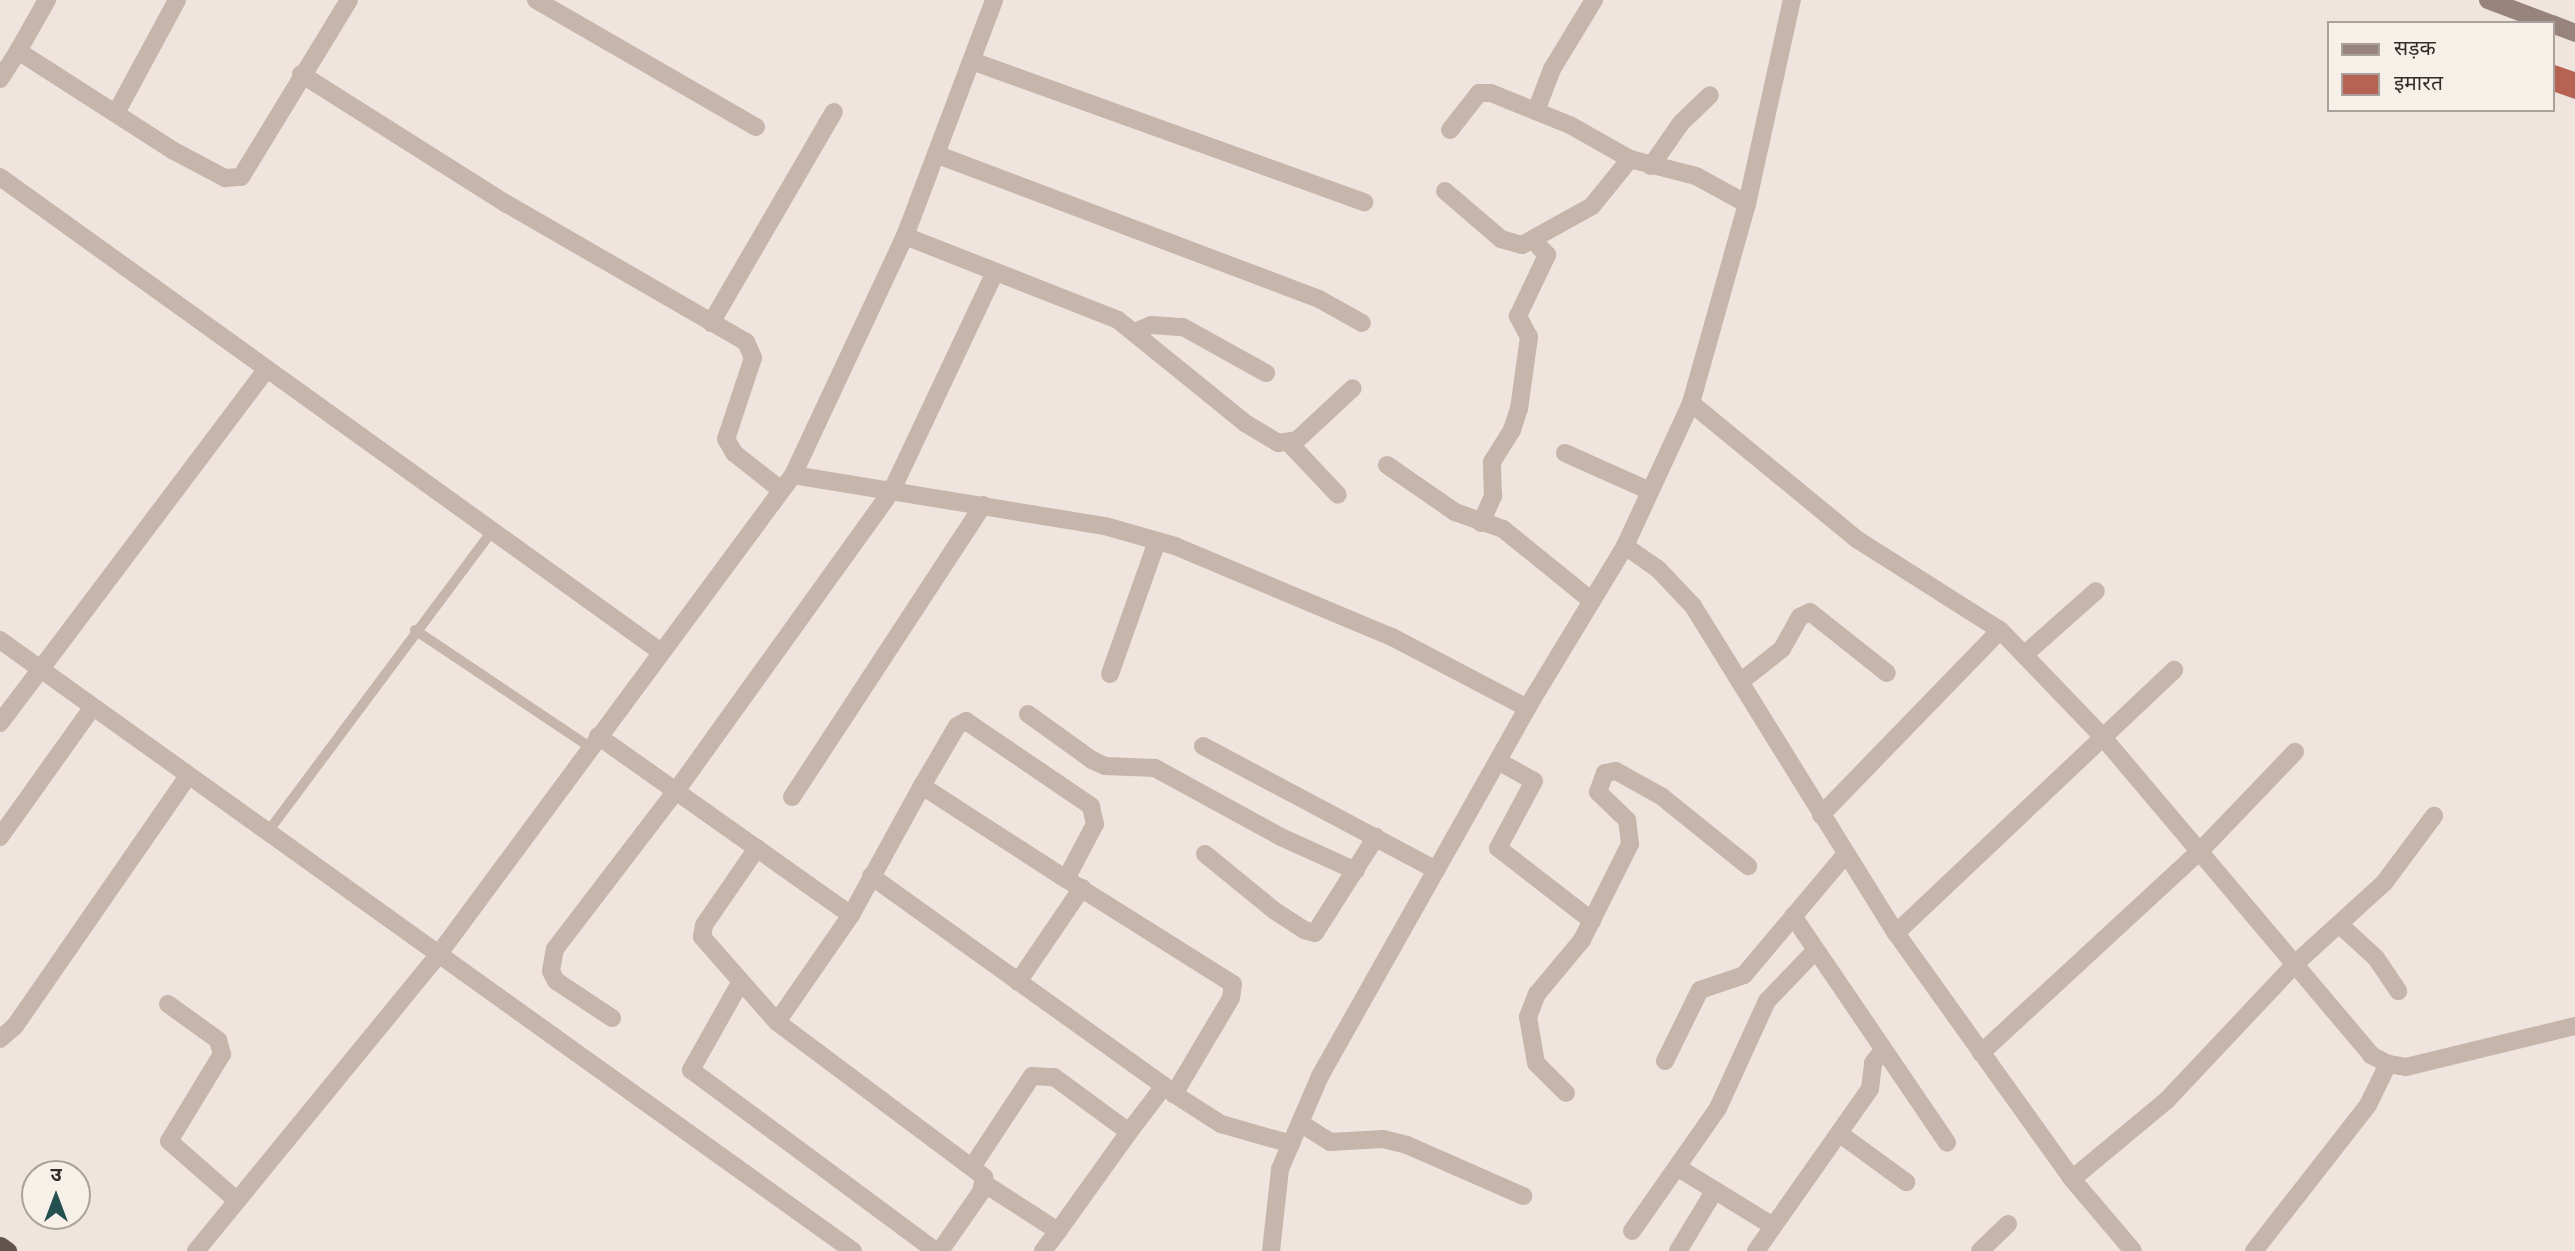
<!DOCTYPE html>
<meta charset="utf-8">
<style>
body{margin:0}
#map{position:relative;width:2575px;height:1251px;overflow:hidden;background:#efe5de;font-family:Overpass,"Noto Sans Devanagari",sans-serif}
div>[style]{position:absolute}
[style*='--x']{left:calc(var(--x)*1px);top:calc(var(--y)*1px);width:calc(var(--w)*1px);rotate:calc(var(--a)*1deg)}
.building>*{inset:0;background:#b76354}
.service>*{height:10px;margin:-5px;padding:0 5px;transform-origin:5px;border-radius:5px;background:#c6b5ab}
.minor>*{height:18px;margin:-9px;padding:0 9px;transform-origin:9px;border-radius:9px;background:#c6b5ab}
.tertiary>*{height:18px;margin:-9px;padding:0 9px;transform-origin:9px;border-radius:9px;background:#c6b5ab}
.secondary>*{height:18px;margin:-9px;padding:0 9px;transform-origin:9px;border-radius:9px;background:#99847d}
.trunk>*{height:19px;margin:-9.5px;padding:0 9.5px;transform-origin:9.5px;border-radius:9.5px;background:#64544e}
span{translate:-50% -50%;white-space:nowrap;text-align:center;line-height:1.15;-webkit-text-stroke:6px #f7f0e9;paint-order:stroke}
.legend{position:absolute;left:2327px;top:21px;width:228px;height:91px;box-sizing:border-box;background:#f7f0e9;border:2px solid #a9a29c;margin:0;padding:9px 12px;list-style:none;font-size:21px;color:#342c29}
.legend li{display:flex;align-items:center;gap:14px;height:35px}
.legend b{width:35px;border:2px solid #a9a29c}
.north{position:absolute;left:21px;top:1160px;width:70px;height:70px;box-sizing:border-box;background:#f7f0e9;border:2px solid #a9a29c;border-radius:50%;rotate:0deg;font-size:19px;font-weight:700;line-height:28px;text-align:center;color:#342c29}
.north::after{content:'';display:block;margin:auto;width:24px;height:32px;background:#245150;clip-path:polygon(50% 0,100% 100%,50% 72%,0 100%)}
</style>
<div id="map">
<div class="building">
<i style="clip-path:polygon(2552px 64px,2575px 72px,2575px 99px,2552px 91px)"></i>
</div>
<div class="service">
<i style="--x:415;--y:630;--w:211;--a:33.8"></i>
<i style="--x:267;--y:833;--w:377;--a:-53.3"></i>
</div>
<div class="minor">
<i style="--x:536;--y:0;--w:254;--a:30"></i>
<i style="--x:18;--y:51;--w:59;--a:-60.4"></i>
<i style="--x:972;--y:61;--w:417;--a:19.8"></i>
<i style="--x:301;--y:74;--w:244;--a:32.3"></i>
<i style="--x:507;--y:204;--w:276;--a:30"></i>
<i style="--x:746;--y:342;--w:17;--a:66"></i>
<i style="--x:753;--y:358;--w:85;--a:108.4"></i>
<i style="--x:726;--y:439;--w:16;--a:60"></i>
<i style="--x:734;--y:453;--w:60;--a:38.2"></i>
<i style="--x:0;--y:79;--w:33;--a:-57"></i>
<i style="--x:18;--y:51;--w:185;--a:32.7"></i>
<i style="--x:174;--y:151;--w:58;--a:27.9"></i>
<i style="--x:225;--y:178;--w:16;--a:-4"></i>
<i style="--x:241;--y:177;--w:207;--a:-58.6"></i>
<i style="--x:1536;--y:111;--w:45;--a:-69.1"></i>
<i style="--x:1552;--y:69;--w:81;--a:-58.7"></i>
<i style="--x:116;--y:113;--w:128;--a:-61.6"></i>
<i style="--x:1450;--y:130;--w:47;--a:-51.9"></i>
<i style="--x:1479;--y:93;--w:12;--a:0"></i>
<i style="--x:1491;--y:93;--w:85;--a:22.1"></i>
<i style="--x:1570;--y:125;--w:69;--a:29.5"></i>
<i style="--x:1630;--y:159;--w:68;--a:14.4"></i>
<i style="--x:1696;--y:176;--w:58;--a:28.8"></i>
<i style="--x:938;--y:155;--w:407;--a:20.7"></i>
<i style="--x:1319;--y:299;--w:49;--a:29.2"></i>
<i style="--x:1651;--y:166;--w:52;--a:-55.1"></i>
<i style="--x:1681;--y:123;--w:40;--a:-44"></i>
<i style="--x:0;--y:177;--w:814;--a:35.7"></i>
<i style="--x:1445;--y:191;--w:74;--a:40.6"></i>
<i style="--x:1501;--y:239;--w:22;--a:16"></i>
<i style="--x:1522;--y:245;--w:80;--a:-29.1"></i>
<i style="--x:1592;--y:206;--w:60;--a:-51"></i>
<i style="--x:905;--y:236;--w:229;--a:21.5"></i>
<i style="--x:1118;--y:320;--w:164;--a:39"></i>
<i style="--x:1245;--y:423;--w:39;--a:31"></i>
<i style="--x:1278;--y:443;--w:19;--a:-9"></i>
<i style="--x:1297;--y:440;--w:76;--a:-42.9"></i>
<i style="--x:711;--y:323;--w:244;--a:-59.8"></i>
<i style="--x:1134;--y:332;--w:18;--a:-22"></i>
<i style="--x:1151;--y:325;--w:32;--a:4"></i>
<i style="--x:1183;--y:327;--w:95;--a:29"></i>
<i style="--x:1691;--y:403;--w:216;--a:39.4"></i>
<i style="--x:1858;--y:540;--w:168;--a:32.4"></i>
<i style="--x:2000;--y:630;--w:146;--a:46.1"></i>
<i style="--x:2101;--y:735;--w:419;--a:49.8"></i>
<i style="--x:2371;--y:1055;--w:19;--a:28"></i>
<i style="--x:2388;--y:1064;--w:18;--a:9"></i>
<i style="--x:2406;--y:1067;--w:174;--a:-13.6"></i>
<i style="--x:1289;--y:443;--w:71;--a:46.7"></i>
<i style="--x:1565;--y:453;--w:93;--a:24.1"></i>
<i style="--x:1387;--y:465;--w:83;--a:34.7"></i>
<i style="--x:1455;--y:512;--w:51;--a:19.5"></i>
<i style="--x:1503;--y:529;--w:114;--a:39"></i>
<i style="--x:793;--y:475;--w:316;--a:9.3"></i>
<i style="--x:1105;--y:526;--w:73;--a:15.9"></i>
<i style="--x:1175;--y:546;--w:235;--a:22.8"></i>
<i style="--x:1392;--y:637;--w:153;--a:27.7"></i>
<i style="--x:1481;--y:523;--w:30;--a:-66"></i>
<i style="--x:1493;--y:496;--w:34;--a:-92"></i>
<i style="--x:1492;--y:462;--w:38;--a:-58"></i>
<i style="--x:1512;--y:430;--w:22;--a:-72"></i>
<i style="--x:1519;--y:409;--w:73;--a:-82.1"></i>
<i style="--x:1529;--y:337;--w:24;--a:-118"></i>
<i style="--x:1518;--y:316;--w:68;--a:-64.6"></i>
<i style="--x:1547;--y:255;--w:19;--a:-133"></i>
<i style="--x:1625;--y:546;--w:39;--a:35"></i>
<i style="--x:1657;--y:568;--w:52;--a:46.5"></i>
<i style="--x:1693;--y:606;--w:385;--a:58.2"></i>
<i style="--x:1896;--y:933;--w:302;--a:54.4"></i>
<i style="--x:2072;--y:1179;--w:94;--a:49.7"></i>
<i style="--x:0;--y:640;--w:1049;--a:35.61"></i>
<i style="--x:2024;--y:655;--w:96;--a:-41.6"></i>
<i style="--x:1110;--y:674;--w:141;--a:-70.5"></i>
<i style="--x:1740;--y:682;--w:53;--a:-38.2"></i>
<i style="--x:1782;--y:649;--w:37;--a:-61"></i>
<i style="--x:1800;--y:617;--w:11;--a:-27"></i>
<i style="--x:1810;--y:612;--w:98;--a:38.4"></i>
<i style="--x:1028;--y:714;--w:79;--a:35.7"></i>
<i style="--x:1092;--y:760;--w:14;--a:25"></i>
<i style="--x:1105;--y:766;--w:50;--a:2.3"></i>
<i style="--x:1155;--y:768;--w:144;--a:28.7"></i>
<i style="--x:1281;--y:837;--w:82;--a:24.4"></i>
<i style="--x:0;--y:723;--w:443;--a:-53"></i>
<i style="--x:598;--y:736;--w:310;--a:35.3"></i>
<i style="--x:851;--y:915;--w:130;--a:124.7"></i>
<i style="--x:777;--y:1022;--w:259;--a:36.8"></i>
<i style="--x:984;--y:1177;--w:15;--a:101"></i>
<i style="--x:981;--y:1192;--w:72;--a:124.8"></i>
<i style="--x:1203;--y:746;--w:264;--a:28"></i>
<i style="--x:1498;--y:761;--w:41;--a:29.1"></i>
<i style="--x:1534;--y:781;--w:76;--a:118.2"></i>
<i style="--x:1498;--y:848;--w:119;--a:37.8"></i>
<i style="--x:792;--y:797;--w:349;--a:-56.8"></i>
<i style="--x:1821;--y:815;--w:257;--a:-45.9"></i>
<i style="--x:0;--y:837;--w:158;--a:-54.5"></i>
<i style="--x:757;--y:848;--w:93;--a:124.5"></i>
<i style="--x:704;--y:925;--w:12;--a:99"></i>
<i style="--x:702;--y:937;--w:113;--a:48.6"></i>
<i style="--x:1205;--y:854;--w:90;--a:39.2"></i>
<i style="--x:1275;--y:911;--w:35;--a:33"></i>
<i style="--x:1304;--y:930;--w:11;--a:15"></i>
<i style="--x:1315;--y:933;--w:114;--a:-57.6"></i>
<i style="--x:871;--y:876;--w:360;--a:35.6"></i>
<i style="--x:1066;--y:879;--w:197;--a:32.2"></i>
<i style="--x:1233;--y:984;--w:14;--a:98"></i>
<i style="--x:1231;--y:998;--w:112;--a:120.7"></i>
<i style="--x:1174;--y:1094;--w:56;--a:32.6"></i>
<i style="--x:1221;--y:1124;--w:73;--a:15.9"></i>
<i style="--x:851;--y:915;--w:147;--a:-61.2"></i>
<i style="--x:922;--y:786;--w:171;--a:32.9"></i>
<i style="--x:1066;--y:879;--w:62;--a:-62.2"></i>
<i style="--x:1095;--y:824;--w:18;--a:-103"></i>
<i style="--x:1091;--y:806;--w:151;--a:-145.8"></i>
<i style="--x:966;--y:721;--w:10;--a:151"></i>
<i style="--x:957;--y:726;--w:69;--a:120.3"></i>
<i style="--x:1793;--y:916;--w:274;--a:55.8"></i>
<i style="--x:2340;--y:925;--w:49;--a:42.5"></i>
<i style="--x:2376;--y:958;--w:40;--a:56"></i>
<i style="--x:1896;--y:933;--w:383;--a:-43.4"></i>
<i style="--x:1018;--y:982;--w:114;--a:-55.8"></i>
<i style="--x:740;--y:983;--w:100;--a:119.4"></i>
<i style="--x:691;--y:1070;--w:305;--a:36.5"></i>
<i style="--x:168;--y:1004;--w:62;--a:35.8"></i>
<i style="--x:218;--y:1040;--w:15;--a:74"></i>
<i style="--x:222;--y:1054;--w:102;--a:121.3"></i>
<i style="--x:169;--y:1141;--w:88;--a:41.3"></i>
<i style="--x:612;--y:1018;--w:67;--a:-146.5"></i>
<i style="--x:556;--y:981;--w:11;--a:-117"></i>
<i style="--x:551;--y:971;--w:22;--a:-80"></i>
<i style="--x:555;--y:949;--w:199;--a:-52.6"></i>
<i style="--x:676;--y:791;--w:370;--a:-54.3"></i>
<i style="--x:892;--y:490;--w:241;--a:-64.7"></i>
<i style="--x:0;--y:1039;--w:20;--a:-41"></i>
<i style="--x:15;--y:1026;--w:302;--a:-55.3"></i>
<i style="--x:1981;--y:1053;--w:299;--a:-42.7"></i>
<i style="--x:2201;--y:850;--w:136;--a:-46.2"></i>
<i style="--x:1665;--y:1061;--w:79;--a:-63.8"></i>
<i style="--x:1700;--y:990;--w:46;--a:-18.8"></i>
<i style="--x:1744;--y:975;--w:158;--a:-49.9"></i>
<i style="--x:1566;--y:1093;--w:42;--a:-135"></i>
<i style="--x:1536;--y:1063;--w:47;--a:-99.9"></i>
<i style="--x:1528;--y:1017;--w:25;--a:-69"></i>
<i style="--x:1537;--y:994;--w:70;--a:-50.2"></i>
<i style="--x:1582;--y:940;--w:107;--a:-63.4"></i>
<i style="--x:1630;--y:844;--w:24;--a:-97"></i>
<i style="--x:1627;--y:820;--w:40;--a:-136"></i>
<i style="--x:1598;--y:792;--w:20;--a:-70"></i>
<i style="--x:1605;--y:773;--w:11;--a:-10"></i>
<i style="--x:1616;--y:771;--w:51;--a:29.1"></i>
<i style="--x:1661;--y:796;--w:112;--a:38.8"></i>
<i style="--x:1300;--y:1123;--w:36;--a:32"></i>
<i style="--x:1330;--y:1142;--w:53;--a:-3.2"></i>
<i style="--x:1383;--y:1139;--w:25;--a:14"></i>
<i style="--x:1407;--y:1145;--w:127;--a:23.7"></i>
<i style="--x:1129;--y:1132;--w:58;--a:-52.7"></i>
<i style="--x:1164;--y:1086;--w:9;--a:36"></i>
<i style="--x:1840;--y:1134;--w:82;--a:36"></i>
<i style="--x:972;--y:1167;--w:109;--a:-56.6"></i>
<i style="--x:1032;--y:1076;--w:22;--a:3"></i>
<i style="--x:1054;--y:1077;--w:93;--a:36.3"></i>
<i style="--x:1129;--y:1132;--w:122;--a:125.6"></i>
<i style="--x:1058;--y:1231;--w:87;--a:-147.2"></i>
<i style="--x:1677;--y:1167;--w:113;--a:31.6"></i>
<i style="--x:2072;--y:1179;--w:124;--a:-39.7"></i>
<i style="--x:2167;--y:1100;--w:188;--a:-46.7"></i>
<i style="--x:2296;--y:963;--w:119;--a:-42.3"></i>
<i style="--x:2384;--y:883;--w:84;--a:-53.3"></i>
<i style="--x:1632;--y:1231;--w:150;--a:-55"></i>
<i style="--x:1718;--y:1108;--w:118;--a:-65.4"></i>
<i style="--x:1767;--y:1001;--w:69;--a:-46.2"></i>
<i style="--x:196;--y:1251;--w:382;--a:-50.7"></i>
<i style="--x:438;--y:955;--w:597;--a:-53.51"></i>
<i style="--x:793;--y:475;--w:264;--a:-64.9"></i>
<i style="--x:905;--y:236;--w:252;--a:-69.3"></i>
<i style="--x:1043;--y:1251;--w:25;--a:-53"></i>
<i style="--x:1678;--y:1251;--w:71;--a:-58.8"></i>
<i style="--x:1756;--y:1251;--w:198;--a:-54.9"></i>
<i style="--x:1870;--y:1089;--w:26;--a:-83"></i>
<i style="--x:1873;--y:1063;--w:16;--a:-52"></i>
<i style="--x:1980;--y:1251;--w:39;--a:-44"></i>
<i style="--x:2254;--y:1251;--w:185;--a:-52"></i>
<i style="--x:2368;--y:1105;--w:46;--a:-64"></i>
</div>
<div class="tertiary">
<i style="--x:1271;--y:1251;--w:82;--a:-83.7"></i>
<i style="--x:1280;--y:1169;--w:101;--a:-66.7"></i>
<i style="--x:1320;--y:1076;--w:422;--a:-60.6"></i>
<i style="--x:1527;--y:708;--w:189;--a:-58.8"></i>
<i style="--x:1625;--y:546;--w:157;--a:-65.2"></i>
<i style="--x:1691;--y:403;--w:207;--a:-74.3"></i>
<i style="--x:1747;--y:204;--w:209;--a:-77.6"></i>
</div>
<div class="secondary">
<i style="--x:2488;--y:0;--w:65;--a:20.7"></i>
<i style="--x:2552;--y:24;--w:25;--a:21"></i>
</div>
<div class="trunk">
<i style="--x:0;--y:1246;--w:9;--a:36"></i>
</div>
<ul class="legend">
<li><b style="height:9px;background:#99847d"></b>सड़क</li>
<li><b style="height:19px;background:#b76354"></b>इमारत</li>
</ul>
<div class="north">उ</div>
</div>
